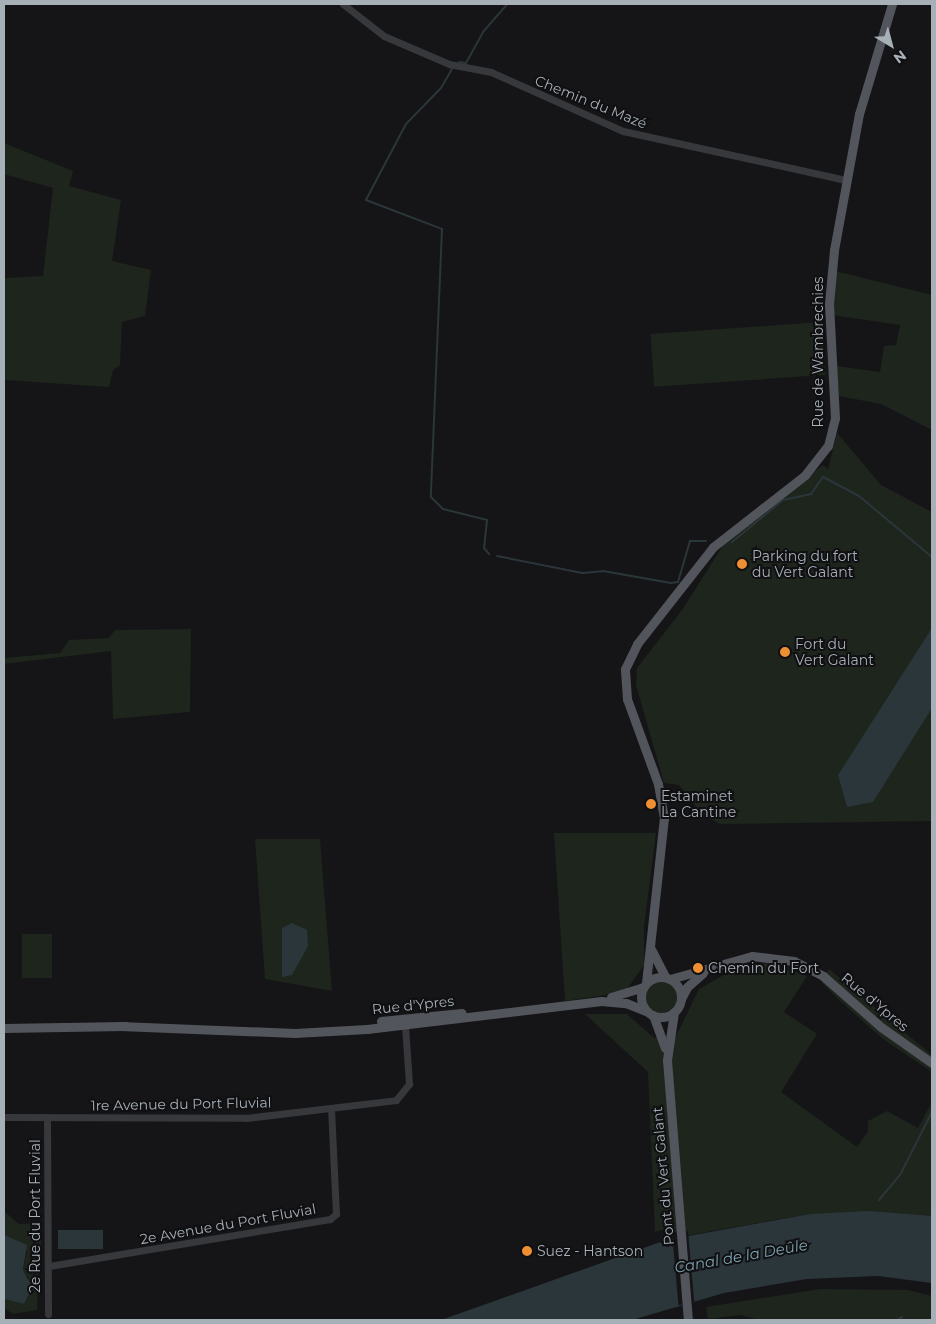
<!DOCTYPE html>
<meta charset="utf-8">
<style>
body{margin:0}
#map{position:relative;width:936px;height:1324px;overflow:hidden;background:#151517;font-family:Montserrat,sans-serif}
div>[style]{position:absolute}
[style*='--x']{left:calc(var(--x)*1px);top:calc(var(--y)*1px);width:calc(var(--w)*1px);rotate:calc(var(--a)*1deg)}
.green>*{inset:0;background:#1d251d;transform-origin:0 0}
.round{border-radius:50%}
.water>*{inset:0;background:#2b363a;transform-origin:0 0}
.pier>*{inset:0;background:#151517;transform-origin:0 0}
.stream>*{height:2px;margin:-1px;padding:0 1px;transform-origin:1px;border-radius:1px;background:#2b363a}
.minor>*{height:7px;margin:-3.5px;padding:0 3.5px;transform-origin:3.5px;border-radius:3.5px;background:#36383c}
.major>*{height:9px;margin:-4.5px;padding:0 4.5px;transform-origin:4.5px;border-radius:4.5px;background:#52555b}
.major>.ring{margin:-4.5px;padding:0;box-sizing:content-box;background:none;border:9px solid #52555b;border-radius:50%}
.dots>*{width:14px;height:14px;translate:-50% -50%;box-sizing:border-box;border:2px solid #101012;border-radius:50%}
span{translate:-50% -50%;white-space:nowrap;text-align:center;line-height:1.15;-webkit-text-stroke:4px #101012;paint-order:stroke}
.street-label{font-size:14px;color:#a7afb7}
.poi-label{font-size:14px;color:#a7afb7}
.left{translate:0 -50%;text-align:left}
.water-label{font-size:15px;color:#7ea3b1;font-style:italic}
.frame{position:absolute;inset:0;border:5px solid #a7afb7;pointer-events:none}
.north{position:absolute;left:866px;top:20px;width:50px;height:50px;-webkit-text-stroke:4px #101012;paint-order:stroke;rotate:143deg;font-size:14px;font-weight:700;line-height:20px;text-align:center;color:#a7afb7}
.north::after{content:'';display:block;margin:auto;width:18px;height:22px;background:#a7afb7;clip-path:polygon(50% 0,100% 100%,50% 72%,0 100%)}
</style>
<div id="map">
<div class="green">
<i style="clip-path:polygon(4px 143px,73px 171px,69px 186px,121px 200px,112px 261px,151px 270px,145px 316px,122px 322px,120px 365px,113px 370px,109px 387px,4px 380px,4px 278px,43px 276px,53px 188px,4px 174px)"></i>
<i style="clip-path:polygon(835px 271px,932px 295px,932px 430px,881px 404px,839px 396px,836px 366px,880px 372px,884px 346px,896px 345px,900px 325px,832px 315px)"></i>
<i style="left:822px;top:322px;width:53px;height:172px;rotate:86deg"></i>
<i style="clip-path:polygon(837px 433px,881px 485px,932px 512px,932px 821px,720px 824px,701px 813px,679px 785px,664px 783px,636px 685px,637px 668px,682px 610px,731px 533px,823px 465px,828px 469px)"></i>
<i style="clip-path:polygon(191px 629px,190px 712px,113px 719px,111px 651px,4px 664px,4px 658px,60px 653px,69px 640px,109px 638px,115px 630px)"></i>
<i style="clip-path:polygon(554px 833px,656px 833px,644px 927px,644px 965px,625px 992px,565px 1001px)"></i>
<i style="clip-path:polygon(255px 839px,320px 839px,332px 991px,265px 979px)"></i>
<i style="left:22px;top:934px;width:30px;height:44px"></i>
<i style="clip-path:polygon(766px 963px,807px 976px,784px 1012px,817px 1034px,781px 1092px,857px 1147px,868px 1131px,868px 1121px,887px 1111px,918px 1128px,932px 1102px,932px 1216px,810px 1214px,672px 1238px,669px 1228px,655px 1232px,648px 1072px,585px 1014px,627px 1014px,654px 1038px,676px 1036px,699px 989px,738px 967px)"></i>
<i style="clip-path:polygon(829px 969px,932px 1055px,932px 1072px,883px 1039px,839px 1000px,822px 983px)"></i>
<i class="round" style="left:645px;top:981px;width:32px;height:32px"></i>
<i style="clip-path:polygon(4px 1211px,19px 1224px,42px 1223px,37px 1310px,13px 1314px,4px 1308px,4px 1299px,24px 1304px,28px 1278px,23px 1270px,27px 1251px,4px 1235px)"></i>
<i style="clip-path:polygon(820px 1289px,908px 1290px,932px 1296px,932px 1320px,760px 1320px,740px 1315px,708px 1319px,706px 1307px)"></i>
</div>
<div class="water">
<i style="clip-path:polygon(932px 628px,932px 708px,873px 802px,847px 807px,838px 775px)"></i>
<i style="clip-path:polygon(292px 923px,307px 930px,308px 946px,292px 975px,282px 977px,282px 928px)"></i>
<i style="clip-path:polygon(869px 1211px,932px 1216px,932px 1283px,878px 1276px,807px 1279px,724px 1293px,632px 1320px,441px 1320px,666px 1240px,810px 1214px)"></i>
<i style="left:58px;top:1230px;width:45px;height:19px"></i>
<i style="clip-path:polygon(4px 1235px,27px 1245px,23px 1270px,32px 1287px,24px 1304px,4px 1299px)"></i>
</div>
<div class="pier">
<i style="left:688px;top:1231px;width:73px;height:16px;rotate:85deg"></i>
</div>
<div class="stream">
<i style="--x:459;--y:62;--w:7;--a:8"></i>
<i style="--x:466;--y:63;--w:35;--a:-61"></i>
<i style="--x:483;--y:32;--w:37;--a:-49"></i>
<i style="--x:452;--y:69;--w:22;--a:120"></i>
<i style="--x:441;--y:88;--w:50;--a:134.2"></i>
<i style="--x:406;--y:124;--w:86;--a:117.8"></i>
<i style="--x:366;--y:200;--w:81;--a:20.9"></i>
<i style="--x:442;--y:229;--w:268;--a:92.4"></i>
<i style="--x:431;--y:497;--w:17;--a:45"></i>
<i style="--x:443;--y:509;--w:45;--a:14"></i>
<i style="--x:487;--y:520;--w:28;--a:96"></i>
<i style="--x:484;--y:548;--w:8;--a:50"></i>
<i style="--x:732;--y:542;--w:66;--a:-39.5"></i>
<i style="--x:783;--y:500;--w:29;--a:-12"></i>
<i style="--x:811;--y:494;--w:21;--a:-55"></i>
<i style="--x:823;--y:477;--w:41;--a:27.8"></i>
<i style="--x:859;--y:496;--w:95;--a:39.9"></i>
<i style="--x:497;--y:556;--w:87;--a:11.3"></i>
<i style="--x:582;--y:573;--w:21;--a:-5"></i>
<i style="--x:603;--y:571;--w:69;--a:10"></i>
<i style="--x:671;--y:583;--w:7;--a:-8"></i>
<i style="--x:678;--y:582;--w:43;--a:-73.7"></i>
<i style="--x:690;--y:541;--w:16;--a:0"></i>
<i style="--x:879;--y:1200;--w:33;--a:-50"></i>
<i style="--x:900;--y:1175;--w:71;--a:-63.1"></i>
<i style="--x:897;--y:1320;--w:6;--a:-31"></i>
</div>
<div class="minor">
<i style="--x:343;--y:4;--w:52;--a:38"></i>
<i style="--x:384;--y:36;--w:71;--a:23.3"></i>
<i style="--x:449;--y:64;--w:43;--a:10.8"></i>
<i style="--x:491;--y:72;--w:145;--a:24.1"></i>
<i style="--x:623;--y:131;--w:228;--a:12.4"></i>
<i style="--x:4;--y:1117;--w:242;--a:0.2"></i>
<i style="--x:246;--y:1118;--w:151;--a:-6.8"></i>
<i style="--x:396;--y:1100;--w:21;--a:-51"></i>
<i style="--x:409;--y:1084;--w:59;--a:-93.9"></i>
<i style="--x:47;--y:1117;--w:197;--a:89.7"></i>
<i style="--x:49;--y:1266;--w:285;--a:-9.5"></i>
<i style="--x:330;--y:1219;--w:8;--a:-40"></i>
<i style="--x:336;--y:1214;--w:105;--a:-92.7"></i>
</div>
<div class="major">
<i style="--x:651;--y:949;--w:31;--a:63"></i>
<i class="ring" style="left:641px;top:977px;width:31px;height:31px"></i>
<i style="--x:670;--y:979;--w:85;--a:-15.7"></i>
<i style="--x:752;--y:956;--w:42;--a:6.8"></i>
<i style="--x:794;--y:961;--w:33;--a:27"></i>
<i style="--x:823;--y:976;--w:77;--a:41.3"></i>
<i style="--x:881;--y:1027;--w:62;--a:35.2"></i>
<i style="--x:646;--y:983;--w:166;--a:-83.8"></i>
<i style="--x:664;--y:818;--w:35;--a:-100"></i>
<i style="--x:658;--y:784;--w:90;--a:-110"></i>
<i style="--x:627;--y:699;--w:30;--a:-94"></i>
<i style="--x:625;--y:669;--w:28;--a:-64"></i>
<i style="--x:637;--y:644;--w:123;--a:-51.9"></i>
<i style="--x:713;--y:547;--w:117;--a:-38"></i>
<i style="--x:805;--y:475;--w:37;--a:-52"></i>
<i style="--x:828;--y:446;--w:29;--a:-76"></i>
<i style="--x:835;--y:418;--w:114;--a:-93"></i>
<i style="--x:829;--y:304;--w:54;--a:-84.7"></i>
<i style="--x:834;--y:250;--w:138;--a:-79.6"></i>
<i style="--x:859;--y:114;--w:115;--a:-73.3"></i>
<i style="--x:611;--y:997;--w:34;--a:-17"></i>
<i style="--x:681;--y:999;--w:13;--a:-63"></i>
<i style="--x:687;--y:987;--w:21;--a:-41"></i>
<i style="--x:674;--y:1012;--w:49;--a:98.3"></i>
<i style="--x:667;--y:1060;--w:261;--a:85.4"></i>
<i style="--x:653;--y:1015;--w:35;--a:70"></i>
<i style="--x:381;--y:1021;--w:81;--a:-5.6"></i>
<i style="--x:120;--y:1026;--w:175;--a:2.3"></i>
<i style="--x:295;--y:1033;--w:72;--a:-3.2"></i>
<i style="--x:367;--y:1029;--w:236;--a:-6.8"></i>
<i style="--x:601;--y:1001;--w:25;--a:5"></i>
<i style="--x:626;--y:1003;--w:22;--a:22"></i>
<i style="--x:4;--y:1028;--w:121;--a:-0.9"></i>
</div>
<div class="dots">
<i style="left:742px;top:564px;background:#ef8f34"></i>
<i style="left:785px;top:652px;background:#ef8f34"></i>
<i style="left:651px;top:804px;background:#ef8f34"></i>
<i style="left:698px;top:968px;background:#ef8f34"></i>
<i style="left:527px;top:1251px;background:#ef8f34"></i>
</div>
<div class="street-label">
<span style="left:591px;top:102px;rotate:22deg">Chemin du Mazé</span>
<span style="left:818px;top:352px;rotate:-90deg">Rue de Wambrechies</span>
<span style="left:875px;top:1002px;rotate:40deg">Rue d'Ypres</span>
<span style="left:413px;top:1005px;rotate:-6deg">Rue d'Ypres</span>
<span style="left:181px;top:1104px;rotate:-1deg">1re Avenue du Port Fluvial</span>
<span style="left:663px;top:1176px;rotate:-95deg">Pont du Vert Galant</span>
<span style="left:35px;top:1216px;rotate:-90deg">2e Rue du Port Fluvial</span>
<span style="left:228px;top:1224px;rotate:-10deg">2e Avenue du Port Fluvial</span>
</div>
<div class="poi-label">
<span class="left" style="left:752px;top:564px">Parking du fort<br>du Vert Galant</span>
<span class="left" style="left:795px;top:652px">Fort du<br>Vert Galant</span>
<span class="left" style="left:661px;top:804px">Estaminet<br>La Cantine</span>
<span class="left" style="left:708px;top:968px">Chemin du Fort</span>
<span class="left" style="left:537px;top:1251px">Suez - Hantson</span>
</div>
<div class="water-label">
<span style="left:741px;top:1256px;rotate:-10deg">Canal de la Deûle</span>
</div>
<div class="frame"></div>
<div class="north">N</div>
</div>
